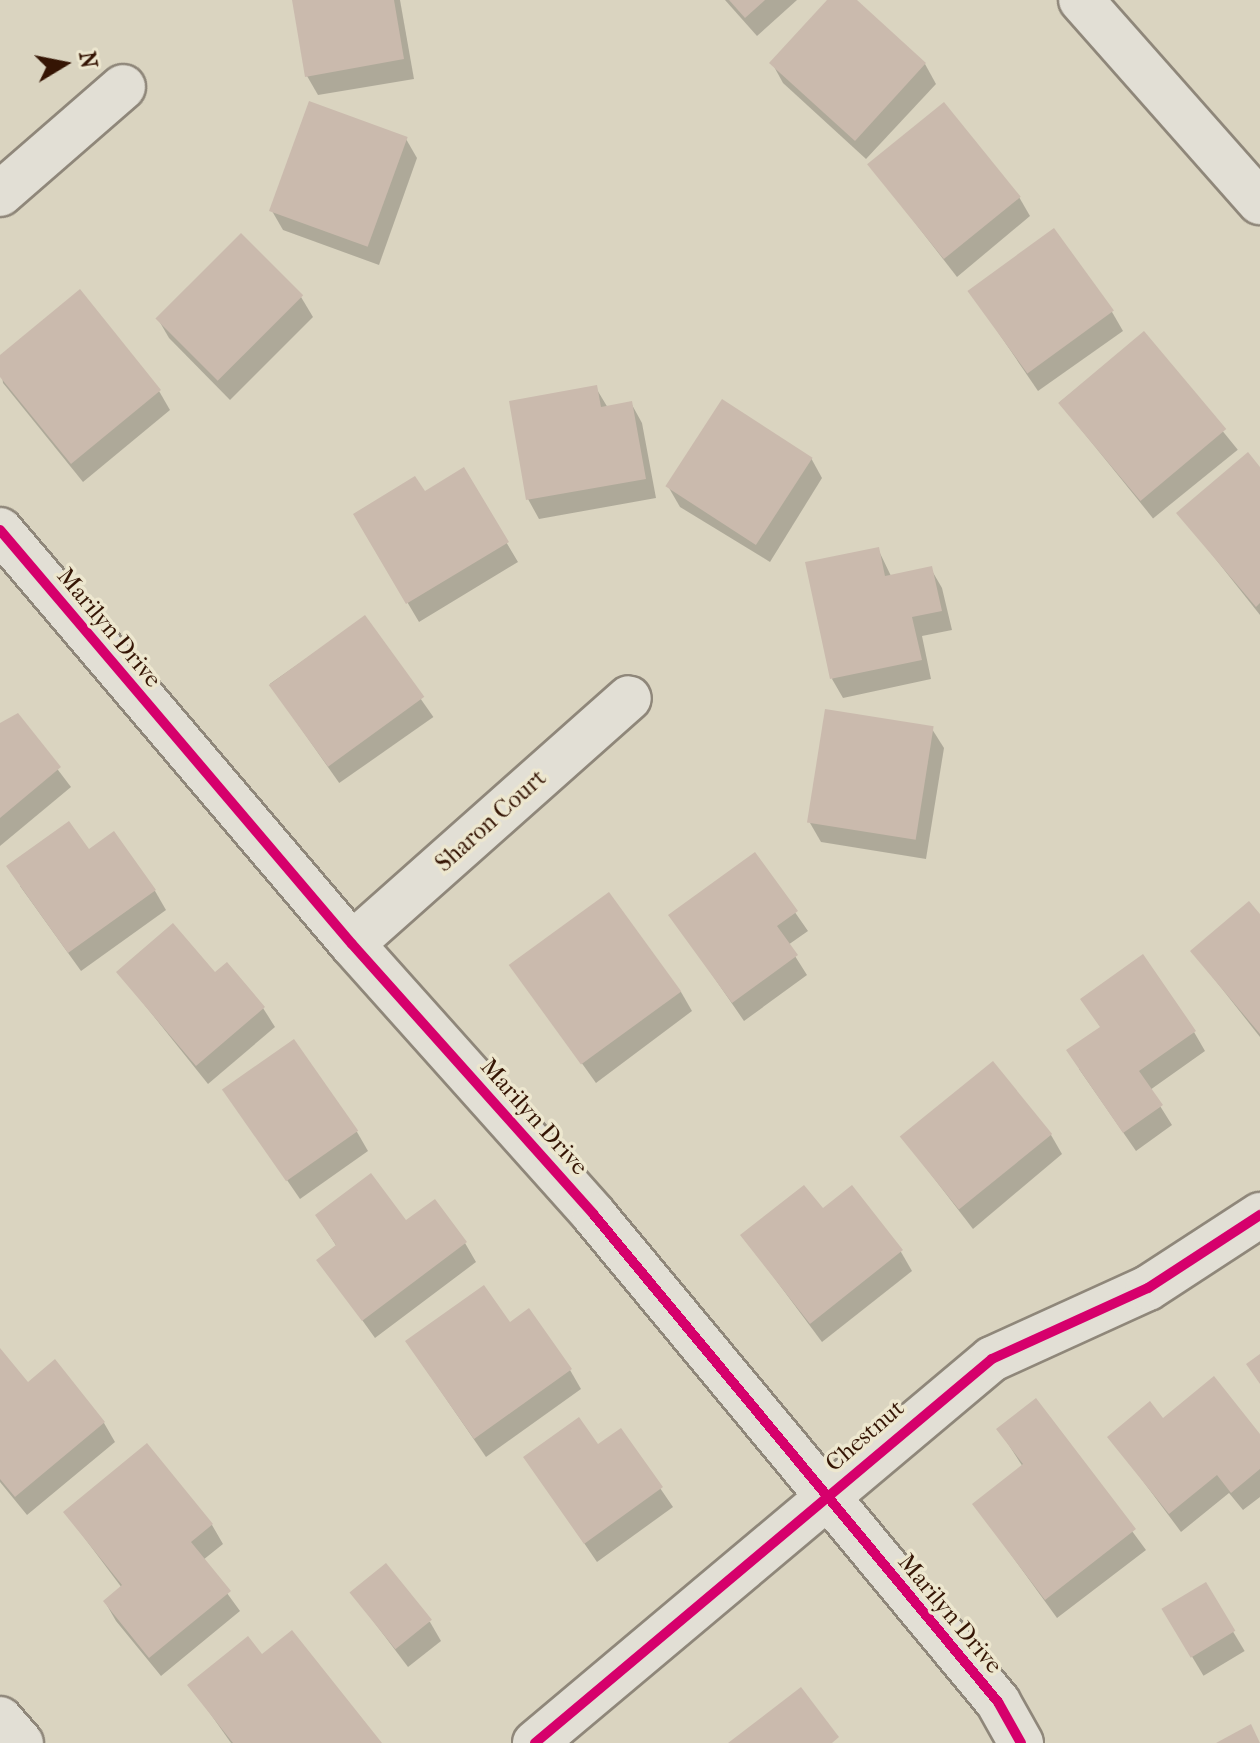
<!DOCTYPE html>
<style>
body{margin:0}
#map{position:relative;width:1260px;height:1743px;overflow:hidden;background:#dad4c0;font-family:"IM FELL French Canon",serif}
div>[style]{position:absolute}
[style*='--x']{left:calc(var(--x)*1px);top:calc(var(--y)*1px);width:calc(var(--w)*1px);rotate:calc(var(--a)*1deg)}
.shadow>*{inset:0;background:#0003;transform-origin:0 0}
.building>*{inset:0;background:#cabaad;transform-origin:0 0}
.roads{filter:drop-shadow(2px 0 #8f877a) drop-shadow(-2px 0 #8f877a) drop-shadow(0 2px #8f877a) drop-shadow(0 -2px #8f877a)}
.minor>*{height:44px;margin:-22px;padding:0 22px;transform-origin:22px;border-radius:22px;background:#e2dfd5}
.cycleway>*{height:10px;margin:-5px;padding:0 5px;transform-origin:5px;border-radius:5px;background:#d6006c}
span{translate:-50% -50%;white-space:nowrap;text-align:center;line-height:1.15;-webkit-text-stroke:7px #ede7cf;paint-order:stroke}
.street-label{font-size:24px;color:#351504}
.north{position:absolute;left:24px;top:24px;width:80px;height:80px;-webkit-text-stroke:6px #ede7cf;paint-order:stroke;rotate:80deg;font-size:22px;font-weight:700;line-height:32px;text-align:center;color:#351504}
.north::after{content:'';display:block;margin:auto;width:28px;height:36px;background:#351504;clip-path:polygon(50% 0,100% 100%,50% 72%,0 100%)}
</style>
<div id="map">
<div class="shadow">
<i style="clip-path:polygon(294px 0,400px 0,414px 79px,318px 95px,307px 76px)"></i>
<i style="clip-path:polygon(725px 0,797px 0,757px 36px)"></i>
<i style="clip-path:polygon(830px 0,854px 0,925px 64px,936px 84px,866px 159px,783px 83px,772px 63px)"></i>
<i style="clip-path:polygon(406px 139px,417px 158px,379px 265px,283px 230px,272px 211px)"></i>
<i style="clip-path:polygon(871px 166px,1019px 197px,1030px 216px,957px 277px)"></i>
<i style="clip-path:polygon(970px 291px,1112px 312px,1123px 331px,1038px 391px)"></i>
<i style="clip-path:polygon(301px 297px,313px 317px,230px 400px,169px 338px,158px 319px)"></i>
<i style="left:1144px;top:334px;width:149px;height:109px;rotate:51deg"></i>
<i style="clip-path:polygon(0 358px,159px 391px,170px 410px,83px 482px,3px 383px)"></i>
<i style="clip-path:polygon(596px 388px,608px 408px,631px 403px,642px 423px,656px 498px,539px 519px,528px 499px)"></i>
<i style="clip-path:polygon(811px 458px,822px 478px,770px 562px,680px 507px,669px 488px)"></i>
<i style="clip-path:polygon(463px 470px,518px 562px,419px 622px,355px 514px,424px 494px)"></i>
<i style="clip-path:polygon(1260px 470px,1260px 615px,1179px 513px)"></i>
<i style="clip-path:polygon(878px 549px,891px 576px,931px 569px,942px 588px,952px 630px,922px 636px,931px 679px,843px 698px,832px 679px)"></i>
<i style="left:364px;top:618px;width:121px;height:115px;rotate:55deg"></i>
<i style="clip-path:polygon(17px 716px,71px 787px,0 846px,0 726px)"></i>
<i style="clip-path:polygon(932px 729px,944px 748px,926px 859px,821px 842px,810px 823px)"></i>
<i style="clip-path:polygon(88px 852px,155px 891px,166px 910px,81px 971px,20px 886px)"></i>
<i style="clip-path:polygon(755px 855px,808px 931px,788px 945px,807px 975px,744px 1021px,671px 915px)"></i>
<i style="clip-path:polygon(1260px 917px,1260px 1037px,1193px 952px)"></i>
<i style="clip-path:polygon(513px 967px,681px 992px,692px 1011px,596px 1083px)"></i>
<i style="clip-path:polygon(119px 973px,215px 975px,263px 1008px,275px 1027px,208px 1084px)"></i>
<i style="clip-path:polygon(1083px 999px,1194px 1032px,1205px 1051px,1150px 1090px,1172px 1125px,1136px 1151px,1079px 1069px,1101px 1028px)"></i>
<i style="clip-path:polygon(225px 1090px,357px 1132px,368px 1151px,300px 1199px)"></i>
<i style="clip-path:polygon(1051px 1135px,1062px 1154px,973px 1229px,903px 1138px)"></i>
<i style="clip-path:polygon(823px 1211px,901px 1252px,912px 1271px,822px 1342px,743px 1236px)"></i>
<i style="clip-path:polygon(317px 1216px,405px 1223px,465px 1243px,476px 1262px,375px 1338px,319px 1260px,337px 1247px)"></i>
<i style="clip-path:polygon(509px 1325px,570px 1370px,581px 1389px,486px 1457px,407px 1342px)"></i>
<i style="clip-path:polygon(0 1351px,28px 1385px,104px 1423px,115px 1442px,27px 1515px,0 1482px)"></i>
<i style="clip-path:polygon(1036px 1401px,1146px 1550px,1057px 1618px,975px 1505px,1023px 1467px,999px 1430px)"></i>
<i style="clip-path:polygon(1163px 1421px,1260px 1437px,1260px 1497px,1243px 1510px,1229px 1493px,1181px 1532px,1110px 1437px)"></i>
<i style="clip-path:polygon(621px 1431px,673px 1507px,597px 1562px,525px 1457px,598px 1447px)"></i>
<i style="clip-path:polygon(65px 1512px,212px 1525px,223px 1544px,203px 1560px,240px 1611px,161px 1676px,116px 1621px,105px 1602px,122px 1588px)"></i>
<i style="left:1205px;top:1585px;width:77px;height:48px;rotate:59deg"></i>
<i style="clip-path:polygon(352px 1593px,430px 1622px,441px 1641px,408px 1667px)"></i>
<i style="clip-path:polygon(262px 1657px,380px 1743px,231px 1743px,190px 1685px)"></i>
</div>
<div class="building">
<i style="clip-path:polygon(292px 0,394px 0,404px 59px,305px 77px)"></i>
<i style="clip-path:polygon(729px 0,765px 0,745px 18px)"></i>
<i style="clip-path:polygon(827px 0,857px 0,926px 63px,855px 141px,769px 63px)"></i>
<i style="left:309px;top:101px;width:105px;height:117px;rotate:20deg"></i>
<i style="left:944px;top:102px;width:122px;height:99px;rotate:51deg"></i>
<i style="left:1054px;top:228px;width:102px;height:107px;rotate:54deg"></i>
<i style="left:241px;top:233px;width:88px;height:121px;rotate:45deg"></i>
<i style="clip-path:polygon(80px 289px,161px 390px,71px 464px,0 377px,0 355px)"></i>
<i style="left:1144px;top:331px;width:128px;height:112px;rotate:50deg"></i>
<i style="clip-path:polygon(597px 385px,601px 407px,632px 401px,646px 479px,526px 500px,509px 401px)"></i>
<i style="left:722px;top:399px;width:108px;height:104px;rotate:33deg"></i>
<i style="clip-path:polygon(1248px 452px,1260px 467px,1260px 603px,1256px 607px,1176px 513px)"></i>
<i style="clip-path:polygon(464px 467px,509px 542px,406px 604px,353px 514px,415px 476px,425px 491px)"></i>
<i style="clip-path:polygon(879px 547px,885px 576px,932px 566px,942px 611px,912px 617px,922px 660px,830px 679px,805px 562px)"></i>
<i style="left:365px;top:615px;width:101px;height:119px;rotate:54deg"></i>
<i style="left:825px;top:709px;width:110px;height:115px;rotate:9deg"></i>
<i style="clip-path:polygon(18px 713px,61px 767px,0 818px,0 723px)"></i>
<i style="clip-path:polygon(69px 821px,89px 849px,114px 831px,156px 890px,68px 953px,6px 866px)"></i>
<i style="clip-path:polygon(755px 852px,798px 911px,777px 926px,798px 955px,732px 1003px,668px 915px)"></i>
<i style="left:609px;top:892px;width:123px;height:124px;rotate:54deg"></i>
<i style="clip-path:polygon(1249px 901px,1260px 914px,1260px 1034px,1190px 951px)"></i>
<i style="clip-path:polygon(173px 923px,215px 972px,227px 962px,265px 1007px,196px 1066px,116px 972px)"></i>
<i style="clip-path:polygon(1143px 954px,1196px 1031px,1139px 1071px,1163px 1105px,1123px 1133px,1066px 1050px,1100px 1027px,1080px 999px)"></i>
<i style="left:294px;top:1039px;width:112px;height:88px;rotate:55deg"></i>
<i style="left:993px;top:1061px;width:94px;height:120px;rotate:51deg"></i>
<i style="clip-path:polygon(371px 1173px,406px 1220px,435px 1199px,467px 1242px,362px 1321px,316px 1260px,336px 1245px,315px 1215px)"></i>
<i style="clip-path:polygon(804px 1185px,823px 1208px,852px 1185px,903px 1250px,810px 1324px,740px 1235px)"></i>
<i style="clip-path:polygon(484px 1285px,510px 1322px,529px 1308px,572px 1369px,474px 1439px,405px 1341px)"></i>
<i style="clip-path:polygon(0 1348px,28px 1382px,55px 1359px,105px 1422px,15px 1497px,0 1479px)"></i>
<i style="clip-path:polygon(1260px 1354px,1260px 1384px,1246px 1364px)"></i>
<i style="clip-path:polygon(1214px 1376px,1260px 1434px,1260px 1469px,1231px 1493px,1217px 1475px,1169px 1514px,1107px 1437px,1150px 1401px,1163px 1418px)"></i>
<i style="clip-path:polygon(1036px 1398px,1136px 1529px,1045px 1600px,972px 1504px,1023px 1464px,996px 1429px)"></i>
<i style="clip-path:polygon(579px 1417px,598px 1444px,621px 1428px,663px 1487px,584px 1544px,523px 1457px)"></i>
<i style="clip-path:polygon(147px 1443px,213px 1524px,191px 1542px,231px 1591px,149px 1658px,103px 1601px,122px 1585px,63px 1512px)"></i>
<i style="left:386px;top:1563px;width:73px;height:47px;rotate:51deg"></i>
<i style="left:1206px;top:1582px;width:57px;height:52px;rotate:59deg"></i>
<i style="clip-path:polygon(292px 1630px,382px 1743px,233px 1743px,187px 1685px,248px 1636px,262px 1654px)"></i>
<i style="clip-path:polygon(801px 1687px,839px 1737px,832px 1743px,728px 1743px)"></i>
<i style="clip-path:polygon(1251px 1724px,1260px 1743px,1216px 1743px)"></i>
</div>
<div class="roads">
<div class="minor">
<i style="--x:1081;--y:0;--w:270;--a:48.5"></i>
<i style="--x:0;--y:194;--w:163;--a:-41"></i>
<i style="--x:0;--y:530;--w:543;--a:49.63"></i>
<i style="--x:352;--y:944;--w:363;--a:48.2"></i>
<i style="--x:594;--y:1215;--w:633;--a:50.32"></i>
<i style="--x:998;--y:1702;--w:47;--a:60.7"></i>
<i style="--x:352;--y:944;--w:370;--a:-41.6"></i>
<i style="--x:0;--y:1719;--w:32;--a:49"></i>
<i style="--x:535;--y:1743;--w:597;--a:-40.04"></i>
<i style="--x:992;--y:1359;--w:171;--a:-24.5"></i>
<i style="--x:1148;--y:1288;--w:134;--a:-33.1"></i>
</div>
</div>
<div class="cycleway">
<i style="--x:0;--y:530;--w:543;--a:49.63"></i>
<i style="--x:352;--y:944;--w:363;--a:48.2"></i>
<i style="--x:594;--y:1215;--w:633;--a:50.32"></i>
<i style="--x:998;--y:1702;--w:47;--a:60.7"></i>
<i style="--x:535;--y:1743;--w:597;--a:-40.04"></i>
<i style="--x:992;--y:1359;--w:171;--a:-24.5"></i>
<i style="--x:1148;--y:1288;--w:134;--a:-33.1"></i>
</div>
<div class="street-label">
<span style="left:109px;top:628px;rotate:50deg">Marilyn Drive</span>
<span style="left:491px;top:821px;rotate:-42deg">Sharon Court</span>
<span style="left:534px;top:1117px;rotate:48deg">Marilyn Drive</span>
<span style="left:865px;top:1436px;rotate:-41deg">Chestnut</span>
<span style="left:950px;top:1614px;rotate:50deg">Marilyn Drive</span>
</div>
<div class="north">N</div>
</div>
